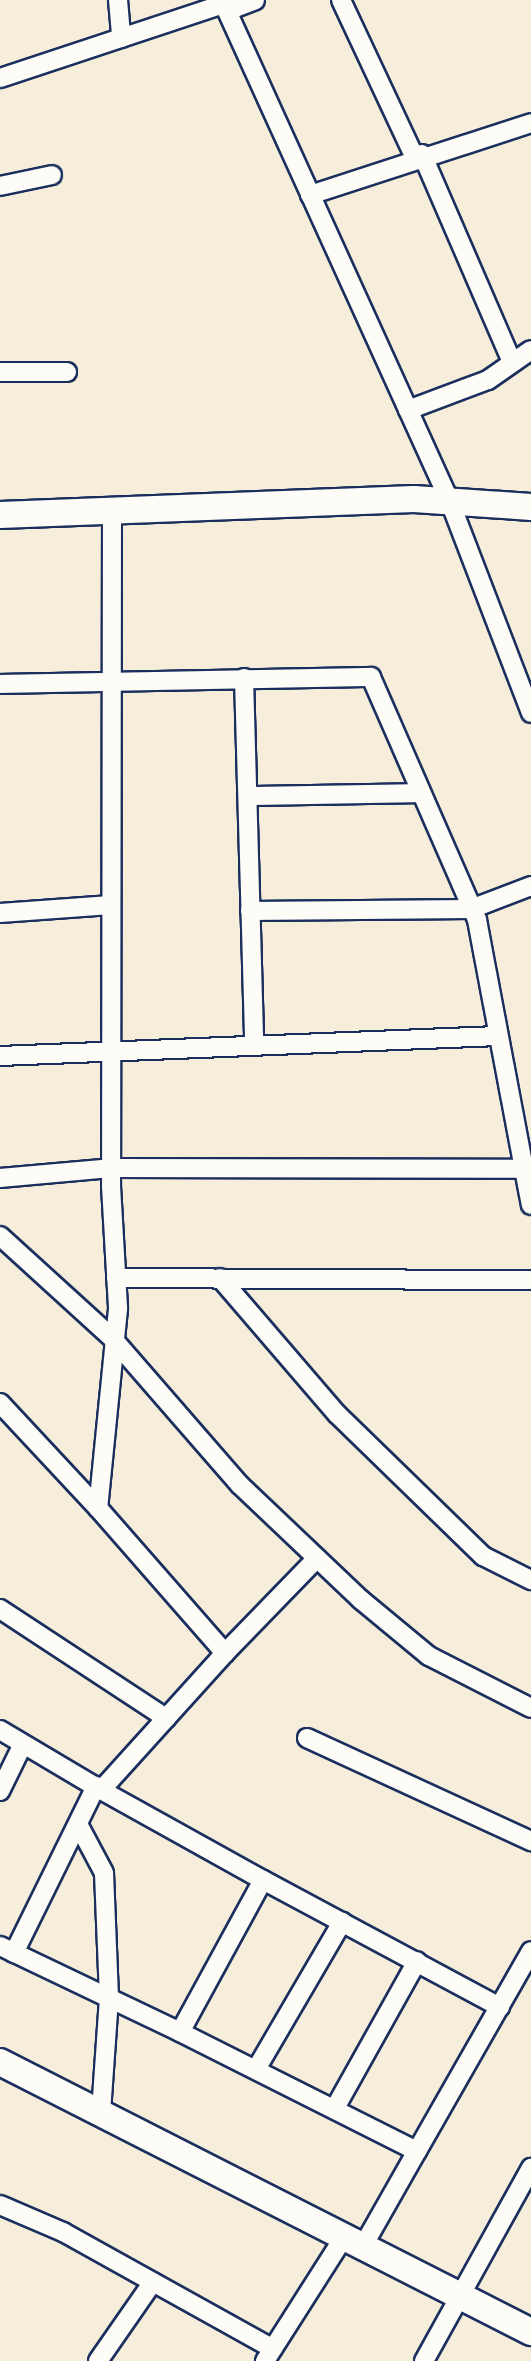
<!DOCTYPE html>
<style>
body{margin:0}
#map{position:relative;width:531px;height:2361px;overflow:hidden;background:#f6eddb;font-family:Dekko,sans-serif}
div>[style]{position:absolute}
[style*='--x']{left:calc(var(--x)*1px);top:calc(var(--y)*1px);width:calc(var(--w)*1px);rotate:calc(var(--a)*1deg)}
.roads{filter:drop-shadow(2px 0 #1b2f5e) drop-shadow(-2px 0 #1b2f5e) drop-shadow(0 2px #1b2f5e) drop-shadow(0 -2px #1b2f5e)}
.street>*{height:18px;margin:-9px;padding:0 9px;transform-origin:9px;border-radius:9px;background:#fdfcf7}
.secondary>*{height:26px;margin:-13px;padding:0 13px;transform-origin:13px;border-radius:13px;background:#fdfcf7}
span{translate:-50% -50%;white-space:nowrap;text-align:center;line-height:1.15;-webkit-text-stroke:7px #fdfcf7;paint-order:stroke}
</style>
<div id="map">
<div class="roads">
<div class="street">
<i style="--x:118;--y:0;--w:38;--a:85"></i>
<i style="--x:222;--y:0;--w:551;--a:65.57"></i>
<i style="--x:450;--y:502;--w:226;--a:69"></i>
<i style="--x:341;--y:0;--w:172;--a:64.9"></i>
<i style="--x:227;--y:11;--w:30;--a:-21"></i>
<i style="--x:0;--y:78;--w:236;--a:-18.3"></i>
<i style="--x:422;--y:154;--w:227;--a:66.6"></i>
<i style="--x:0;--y:186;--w:53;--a:-11.9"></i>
<i style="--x:310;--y:195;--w:232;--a:-18"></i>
<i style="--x:0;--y:372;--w:67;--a:0"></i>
<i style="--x:408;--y:410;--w:85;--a:-20.6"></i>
<i style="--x:488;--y:380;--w:52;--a:-34.9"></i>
<i style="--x:112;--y:511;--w:675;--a:90.08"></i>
<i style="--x:111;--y:1186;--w:123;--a:86.7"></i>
<i style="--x:118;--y:1309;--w:200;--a:95.7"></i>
<i style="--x:98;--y:1508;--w:193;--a:48.8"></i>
<i style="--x:225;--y:1653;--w:132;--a:-45.9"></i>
<i style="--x:244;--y:678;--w:367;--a:88.4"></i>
<i style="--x:0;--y:684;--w:371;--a:-1.1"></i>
<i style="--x:371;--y:677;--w:265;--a:66.4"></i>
<i style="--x:477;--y:920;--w:290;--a:79.3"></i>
<i style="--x:248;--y:796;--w:169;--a:-1"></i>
<i style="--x:250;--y:911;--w:221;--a:-0.5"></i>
<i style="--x:471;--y:909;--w:64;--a:-21"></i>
<i style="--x:0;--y:913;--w:111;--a:-4.1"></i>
<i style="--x:0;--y:1056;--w:497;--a:-2.3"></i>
<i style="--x:0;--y:1178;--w:111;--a:-5.1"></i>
<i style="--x:111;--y:1168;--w:413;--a:0.1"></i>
<i style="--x:0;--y:1236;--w:153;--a:42.3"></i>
<i style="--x:113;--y:1339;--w:194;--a:49"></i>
<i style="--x:240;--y:1485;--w:166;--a:43.5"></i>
<i style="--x:360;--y:1599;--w:89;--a:39.6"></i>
<i style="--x:429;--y:1656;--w:114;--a:27"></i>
<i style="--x:116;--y:1278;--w:415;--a:0.3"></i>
<i style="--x:220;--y:1278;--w:179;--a:49.3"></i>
<i style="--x:337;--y:1414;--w:204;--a:44.2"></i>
<i style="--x:483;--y:1556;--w:54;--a:26.6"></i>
<i style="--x:0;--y:1403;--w:144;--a:47"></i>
<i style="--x:0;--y:1609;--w:199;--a:33.3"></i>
<i style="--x:225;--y:1653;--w:185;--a:132.1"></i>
<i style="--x:101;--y:1790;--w:185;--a:29.1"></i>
<i style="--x:263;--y:1880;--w:173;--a:118.6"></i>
<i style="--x:180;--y:2032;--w:265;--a:26.7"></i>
<i style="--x:417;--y:2151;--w:109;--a:119.6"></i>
<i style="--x:0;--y:1730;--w:117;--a:30.7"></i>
<i style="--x:307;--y:1738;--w:247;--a:24.7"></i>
<i style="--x:0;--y:1791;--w:52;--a:-63.9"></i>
<i style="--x:78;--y:1824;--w:55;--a:62"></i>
<i style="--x:104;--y:1873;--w:125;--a:87.7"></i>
<i style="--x:109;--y:1998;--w:115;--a:94"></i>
<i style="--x:263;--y:1880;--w:269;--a:28.2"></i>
<i style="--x:0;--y:1946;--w:199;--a:25.5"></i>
<i style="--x:14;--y:1953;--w:186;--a:-63.8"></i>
<i style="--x:258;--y:2066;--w:167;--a:-59.7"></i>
<i style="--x:335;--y:2108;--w:168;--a:-60.8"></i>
<i style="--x:417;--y:2151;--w:230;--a:-60.3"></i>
<i style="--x:0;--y:2205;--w:69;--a:23.2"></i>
<i style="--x:63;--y:2232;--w:240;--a:29.1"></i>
<i style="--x:98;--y:2361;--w:96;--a:-55.2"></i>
<i style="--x:265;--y:2361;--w:147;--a:-57.5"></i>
<i style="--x:424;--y:2361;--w:221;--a:-61"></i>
</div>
<div class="secondary">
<i style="--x:0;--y:515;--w:414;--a:-2.2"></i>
<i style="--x:414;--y:499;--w:117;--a:3.9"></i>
<i style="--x:0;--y:2062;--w:596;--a:26.95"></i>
</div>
</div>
</div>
